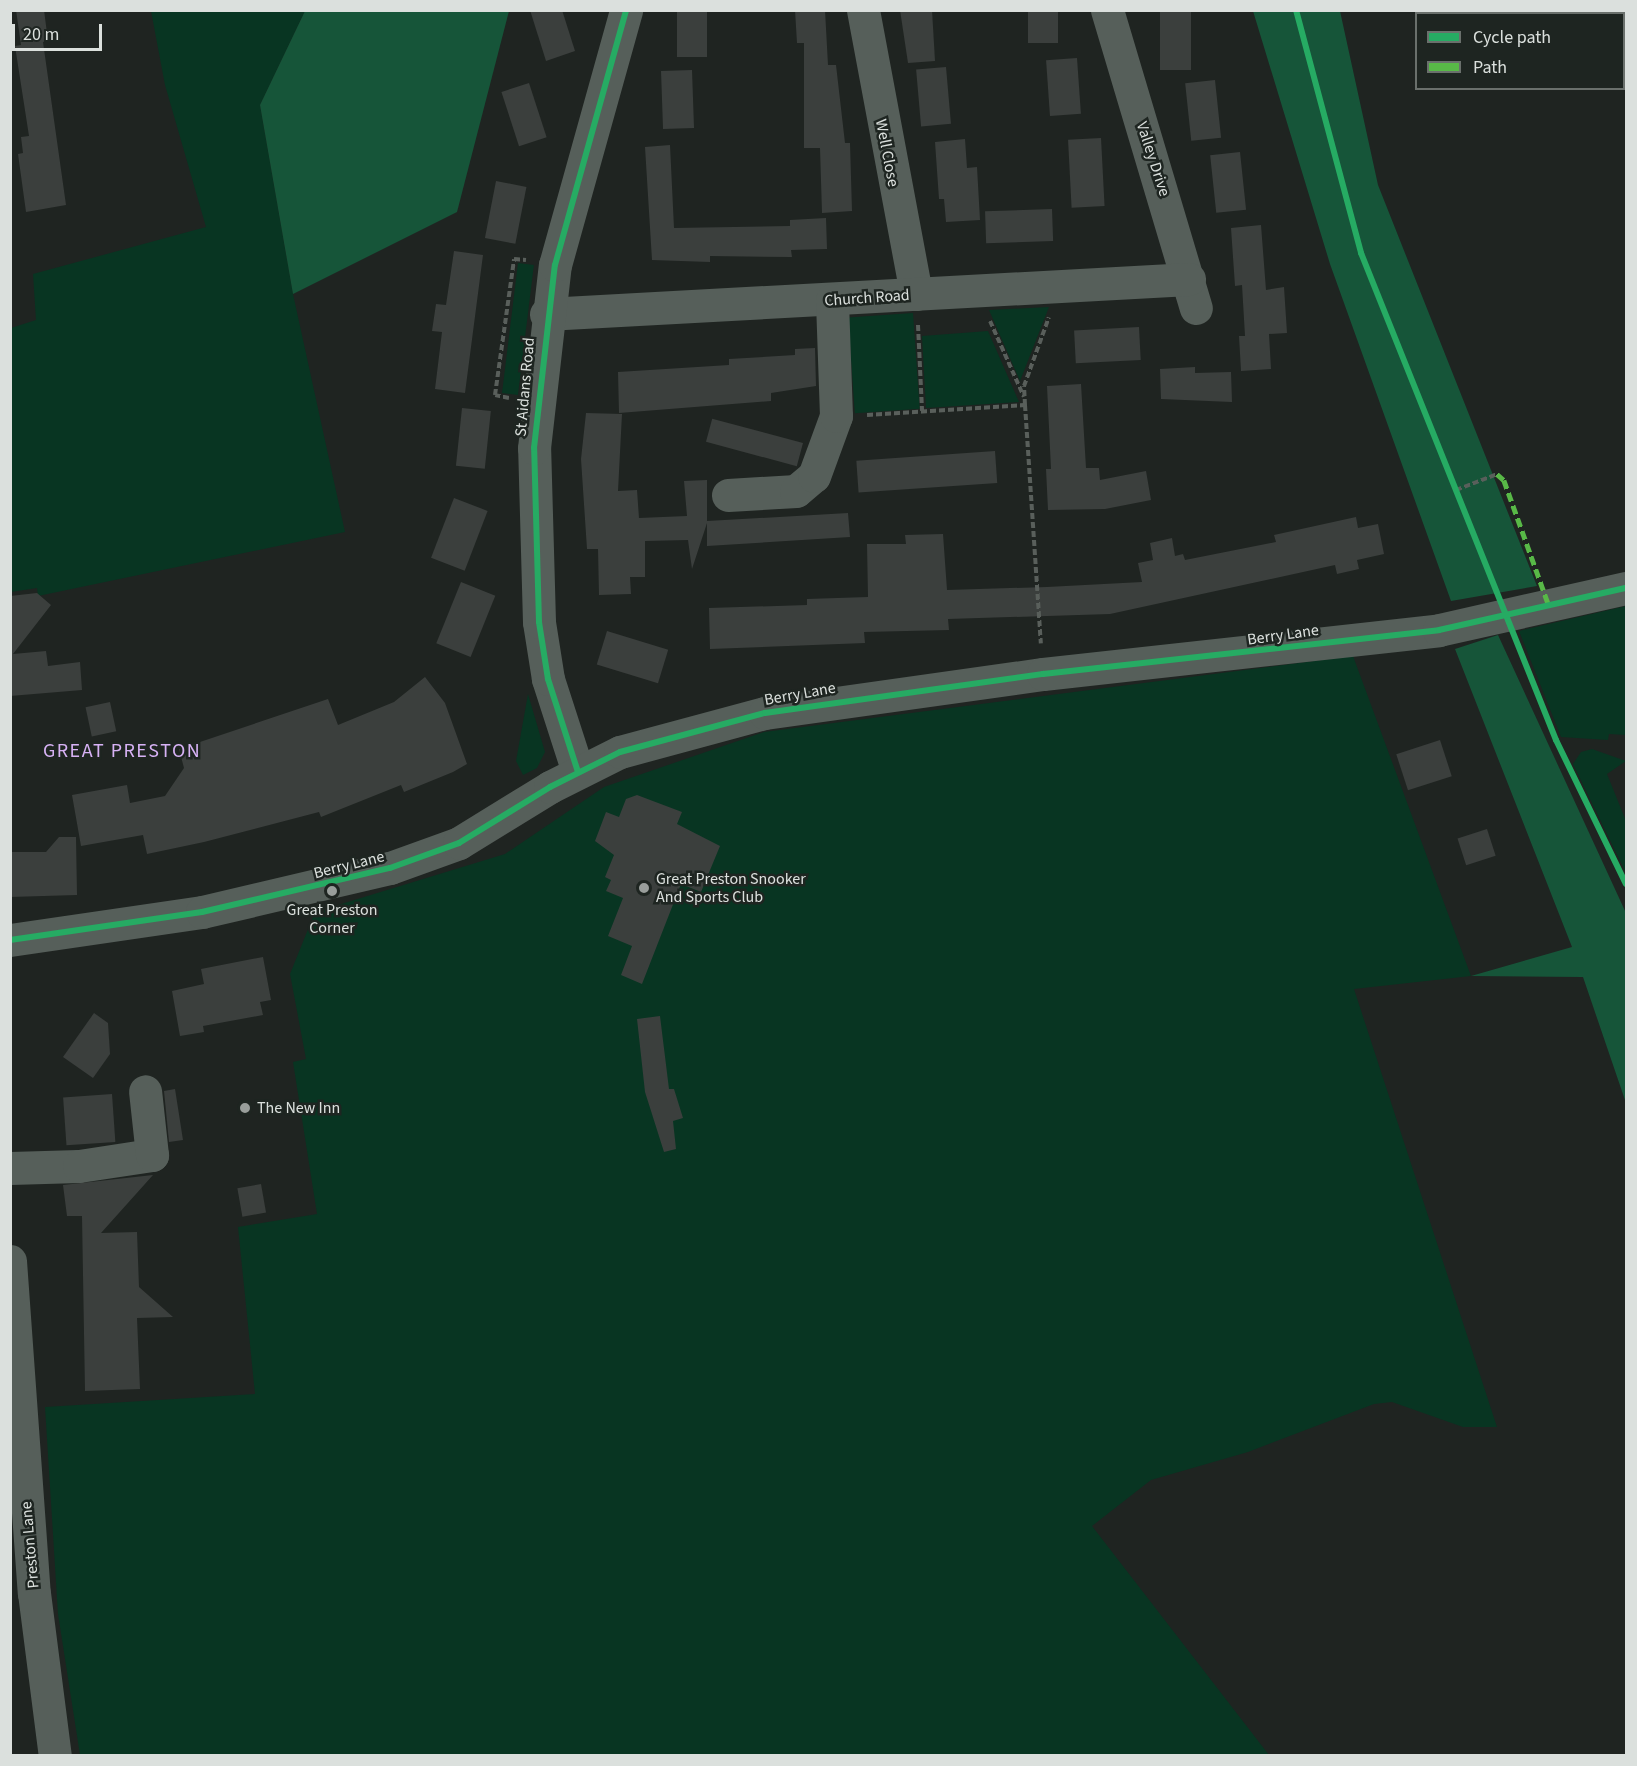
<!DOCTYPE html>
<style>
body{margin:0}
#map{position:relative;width:1637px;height:1766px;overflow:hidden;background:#1f2421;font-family:"Source Sans 3",sans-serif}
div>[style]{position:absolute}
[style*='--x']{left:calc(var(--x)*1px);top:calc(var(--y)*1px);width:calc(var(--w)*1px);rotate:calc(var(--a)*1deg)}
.green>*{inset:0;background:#083522;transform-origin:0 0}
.forest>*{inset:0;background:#165539}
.building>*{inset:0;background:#3b3f3d;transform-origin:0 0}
.path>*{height:4px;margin-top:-2px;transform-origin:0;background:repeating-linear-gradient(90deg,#595f5b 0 6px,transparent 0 9px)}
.minor>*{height:33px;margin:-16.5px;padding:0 16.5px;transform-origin:16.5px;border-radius:16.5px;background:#565f5a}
.quiet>*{height:4.5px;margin-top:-2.25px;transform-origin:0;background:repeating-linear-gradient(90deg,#58b947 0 9px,transparent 0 13.5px)}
.cycleway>*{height:6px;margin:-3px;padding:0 3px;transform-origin:3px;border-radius:3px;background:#26ab63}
.dots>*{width:16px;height:16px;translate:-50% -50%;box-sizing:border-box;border:3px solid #1e2521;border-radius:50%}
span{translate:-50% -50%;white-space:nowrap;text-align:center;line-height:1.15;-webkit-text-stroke:5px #1e2521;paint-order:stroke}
.street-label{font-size:16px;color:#dbe0dd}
.poi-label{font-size:16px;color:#dbe0dd}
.left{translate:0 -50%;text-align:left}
.quarter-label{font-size:20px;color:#d7b2f5;letter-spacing:1.5px}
.frame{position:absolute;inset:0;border:12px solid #dbe0dd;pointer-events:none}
.legend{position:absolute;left:1415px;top:12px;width:210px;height:78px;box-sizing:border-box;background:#1e2521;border:2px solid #6a706c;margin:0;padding:8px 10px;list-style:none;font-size:18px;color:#dbe0dd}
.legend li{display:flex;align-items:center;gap:12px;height:30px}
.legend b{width:30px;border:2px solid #6a706c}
.scale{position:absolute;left:12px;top:24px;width:90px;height:27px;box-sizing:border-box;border:3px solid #dbe0dd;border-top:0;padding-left:8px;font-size:18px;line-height:21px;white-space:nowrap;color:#dbe0dd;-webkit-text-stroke:4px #1e2521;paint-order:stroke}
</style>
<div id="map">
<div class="green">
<i style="clip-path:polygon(151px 11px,305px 11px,260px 105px,293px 294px,345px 532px,38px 596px,37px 588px,11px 592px,11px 328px,36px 320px,33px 274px,206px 227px,165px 85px)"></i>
<i style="left:518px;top:263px;width:16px;height:131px;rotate:7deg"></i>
<i style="clip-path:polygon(1049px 307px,1020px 381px,989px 310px)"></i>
<i style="left:913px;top:313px;width:96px;height:65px;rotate:86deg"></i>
<i style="clip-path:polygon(988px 331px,1019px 402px,926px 408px,922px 336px)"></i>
<i style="clip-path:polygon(1626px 606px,1626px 735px,1609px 734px,1608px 740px,1561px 737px,1519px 631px)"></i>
<i style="clip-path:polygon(1353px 656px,1471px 976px,1354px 989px,1497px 1427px,1463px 1427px,1392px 1402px,1374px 1404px,1248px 1452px,1151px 1480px,1092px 1526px,1269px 1755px,80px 1755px,58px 1614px,45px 1407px,255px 1394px,238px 1227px,317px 1214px,293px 1062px,306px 1059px,290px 974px,315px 912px,505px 854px,604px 787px,764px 732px)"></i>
<i style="clip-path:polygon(528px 694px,545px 752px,537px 768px,523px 775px,516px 761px)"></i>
<i style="clip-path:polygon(1592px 749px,1626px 761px,1607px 774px,1626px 821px,1626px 873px,1573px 764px,1581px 752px)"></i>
</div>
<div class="forest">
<i style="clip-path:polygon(305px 11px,509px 11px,457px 212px,293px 294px,260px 105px)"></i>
<i style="clip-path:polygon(1253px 11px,1340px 11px,1378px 185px,1537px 586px,1451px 601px,1330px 264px)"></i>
<i style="clip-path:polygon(1498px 635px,1626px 913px,1626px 1103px,1583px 977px,1471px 976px,1572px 947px,1455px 649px)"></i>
</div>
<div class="building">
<i style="clip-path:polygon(16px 10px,44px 10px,48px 41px,43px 42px,66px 205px,26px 212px,18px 154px,23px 153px,21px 137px,29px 136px,15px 46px,21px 45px)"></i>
<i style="clip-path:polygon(530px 10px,562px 10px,575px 51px,546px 61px)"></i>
<i style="left:677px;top:10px;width:30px;height:47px"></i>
<i style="clip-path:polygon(795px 10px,825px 10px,828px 65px,836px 65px,845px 143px,850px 143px,852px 211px,822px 213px,820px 148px,804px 148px,804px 43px,797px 43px)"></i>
<i style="clip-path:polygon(900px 10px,932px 10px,935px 61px,908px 63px)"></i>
<i style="left:1028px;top:10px;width:30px;height:33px"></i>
<i style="left:1160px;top:10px;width:31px;height:60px"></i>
<i style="left:1077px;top:58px;width:56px;height:31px;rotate:86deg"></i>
<i style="left:946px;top:67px;width:57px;height:30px;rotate:85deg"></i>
<i style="left:692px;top:70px;width:58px;height:31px;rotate:88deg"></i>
<i style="left:1215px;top:80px;width:58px;height:30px;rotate:84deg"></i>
<i style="left:529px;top:83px;width:57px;height:29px;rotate:72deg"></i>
<i style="left:1101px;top:138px;width:68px;height:33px;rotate:87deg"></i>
<i style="clip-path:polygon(965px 139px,967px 168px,977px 167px,980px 220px,946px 222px,944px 199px,939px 199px,935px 142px)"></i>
<i style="clip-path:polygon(670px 145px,674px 228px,790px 226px,790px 220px,826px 218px,827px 249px,791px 250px,792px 257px,710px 256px,710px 262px,652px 260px,645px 147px)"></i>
<i style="left:1240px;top:152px;width:58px;height:30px;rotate:84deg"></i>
<i style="left:496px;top:181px;width:31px;height:58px;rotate:11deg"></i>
<i style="left:1052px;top:209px;width:32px;height:67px;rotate:88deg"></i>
<i style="clip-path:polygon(1261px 225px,1266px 290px,1284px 287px,1287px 333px,1269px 334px,1271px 369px,1241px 371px,1239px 336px,1245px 336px,1242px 285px,1235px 286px,1231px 228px)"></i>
<i style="clip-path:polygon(454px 251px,483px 255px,465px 393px,435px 389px,442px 332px,432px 331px,436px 304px,446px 305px)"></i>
<i style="left:1139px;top:327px;width:33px;height:65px;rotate:87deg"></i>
<i style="clip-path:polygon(815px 348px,816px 386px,771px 393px,771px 401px,619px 413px,618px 372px,729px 365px,729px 359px,795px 355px,795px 349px)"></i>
<i style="clip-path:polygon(1195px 367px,1195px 373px,1231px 372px,1232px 402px,1161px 399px,1160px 369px)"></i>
<i style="clip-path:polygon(1081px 384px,1086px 468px,1099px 468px,1100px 480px,1146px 471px,1151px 500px,1105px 509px,1048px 510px,1046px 469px,1051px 469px,1047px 386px)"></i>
<i style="left:462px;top:408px;width:29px;height:58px;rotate:6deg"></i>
<i style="clip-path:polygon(586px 413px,622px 414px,618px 491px,637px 490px,639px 518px,687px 516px,684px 481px,707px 480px,707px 521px,848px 513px,850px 537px,707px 546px,707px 523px,692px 569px,688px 540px,645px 541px,645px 577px,630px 577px,631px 594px,599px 595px,598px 549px,587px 549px,581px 459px)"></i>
<i style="left:803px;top:443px;width:24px;height:94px;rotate:105deg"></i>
<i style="left:995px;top:451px;width:32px;height:139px;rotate:86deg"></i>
<i style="left:454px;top:498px;width:36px;height:64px;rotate:21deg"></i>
<i style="clip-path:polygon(1356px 517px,1358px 528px,1378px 524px,1384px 554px,1357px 560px,1359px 569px,1337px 574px,1335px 565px,1110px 614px,948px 619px,949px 630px,864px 632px,865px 643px,710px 649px,709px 608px,807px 605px,807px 599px,868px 597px,867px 544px,906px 544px,905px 535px,943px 534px,947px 590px,1047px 587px,1142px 582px,1138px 563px,1153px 560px,1150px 543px,1172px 538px,1175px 556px,1183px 554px,1185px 560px,1276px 542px,1274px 535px)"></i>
<i style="left:461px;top:582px;width:37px;height:66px;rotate:22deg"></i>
<i style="clip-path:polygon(37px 593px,51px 605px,13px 654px,46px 651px,48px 666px,80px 662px,82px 690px,10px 696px,10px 596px)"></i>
<i style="left:607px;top:631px;width:64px;height:35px;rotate:17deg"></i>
<i style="clip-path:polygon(425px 677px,445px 703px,467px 764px,453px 772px,404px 792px,401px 785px,321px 817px,319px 812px,204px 842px,147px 854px,143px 835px,81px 846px,72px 795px,127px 785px,130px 803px,165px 796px,184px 768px,179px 749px,328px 699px,338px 725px,394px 702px)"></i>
<i style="left:110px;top:702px;width:30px;height:25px;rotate:78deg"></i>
<i style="left:1440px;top:740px;width:38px;height:46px;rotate:72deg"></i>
<i style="clip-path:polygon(637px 795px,682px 812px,677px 824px,720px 846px,701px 892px,681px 884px,642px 984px,621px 975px,632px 946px,608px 936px,623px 898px,606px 891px,611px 880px,605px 877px,614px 855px,595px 841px,606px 812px,619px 817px,626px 799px)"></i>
<i style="left:1487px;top:829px;width:28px;height:31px;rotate:72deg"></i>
<i style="clip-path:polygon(59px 837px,76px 837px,77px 895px,10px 897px,10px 852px,46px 852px)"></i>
<i style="clip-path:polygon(263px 957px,271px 1000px,260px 1002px,263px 1015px,203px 1026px,204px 1032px,180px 1036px,172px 991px,204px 984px,201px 969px)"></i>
<i style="clip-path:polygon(94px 1013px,108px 1023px,110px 1054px,93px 1078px,63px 1057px)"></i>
<i style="clip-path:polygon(660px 1016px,669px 1089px,674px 1089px,683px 1118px,673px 1121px,676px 1149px,664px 1152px,645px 1092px,637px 1019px)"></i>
<i style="clip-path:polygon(175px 1089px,183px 1140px,169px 1142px,164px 1091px)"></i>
<i style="left:112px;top:1094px;width:48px;height:49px;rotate:86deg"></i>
<i style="clip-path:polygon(153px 1175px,101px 1233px,137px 1232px,139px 1287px,173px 1317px,137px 1318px,140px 1389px,85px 1391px,82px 1216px,67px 1216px,63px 1185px)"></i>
<i style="left:261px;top:1184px;width:29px;height:24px;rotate:80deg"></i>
</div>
<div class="path">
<i style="--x:990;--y:321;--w:83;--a:65.9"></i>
<i style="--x:918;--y:325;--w:86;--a:87.3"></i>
<i style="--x:509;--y:398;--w:14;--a:-168"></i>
<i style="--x:495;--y:395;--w:137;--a:-82"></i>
<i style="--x:514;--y:259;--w:12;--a:5"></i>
<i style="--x:1025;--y:405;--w:19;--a:-93"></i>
<i style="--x:1024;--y:386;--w:73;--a:-70.1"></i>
<i style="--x:867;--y:415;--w:158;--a:-3.6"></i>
<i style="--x:1025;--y:405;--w:239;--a:86.2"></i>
<i style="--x:1456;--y:490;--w:44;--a:-21.3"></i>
</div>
<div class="minor">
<i style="--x:863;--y:10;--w:289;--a:79.4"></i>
<i style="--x:1107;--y:10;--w:311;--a:73.4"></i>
<i style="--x:546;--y:314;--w:644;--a:-3.12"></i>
<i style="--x:728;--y:495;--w:68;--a:-3.4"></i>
<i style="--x:796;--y:491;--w:23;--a:-40"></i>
<i style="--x:814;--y:476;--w:64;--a:-69.9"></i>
<i style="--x:836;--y:416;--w:116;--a:-92"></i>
<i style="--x:578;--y:772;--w:98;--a:-107.9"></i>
<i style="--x:548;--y:679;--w:58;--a:-99"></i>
<i style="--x:539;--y:622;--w:174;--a:-91.6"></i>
<i style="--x:534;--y:448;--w:184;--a:-83.5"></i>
<i style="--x:555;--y:265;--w:265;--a:-74.4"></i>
<i style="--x:10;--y:940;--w:194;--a:-8.3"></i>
<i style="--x:202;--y:912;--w:193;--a:-13.2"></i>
<i style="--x:390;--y:868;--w:73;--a:-19.9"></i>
<i style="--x:459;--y:843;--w:107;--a:-31.6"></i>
<i style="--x:550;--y:787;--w:78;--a:-26.6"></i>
<i style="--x:620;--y:752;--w:150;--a:-15.1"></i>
<i style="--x:765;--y:713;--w:281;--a:-8"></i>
<i style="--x:1043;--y:674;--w:398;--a:-6.3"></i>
<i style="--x:1439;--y:630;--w:192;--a:-12.7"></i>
<i style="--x:10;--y:1168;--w:69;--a:-1.7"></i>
<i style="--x:79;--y:1166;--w:74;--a:-8.6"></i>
<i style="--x:152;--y:1155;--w:64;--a:-96.2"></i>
<i style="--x:10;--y:1261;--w:333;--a:85.9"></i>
<i style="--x:34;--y:1593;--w:164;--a:82.7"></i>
</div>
<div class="quiet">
<i style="--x:1497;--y:474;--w:9;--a:41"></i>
<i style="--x:1504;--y:480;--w:134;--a:70.3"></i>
</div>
<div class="cycleway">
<i style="--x:1296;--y:10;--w:252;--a:75"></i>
<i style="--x:1361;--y:253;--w:525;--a:68.18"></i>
<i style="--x:1556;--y:740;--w:160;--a:64.1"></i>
<i style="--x:578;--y:772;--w:98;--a:-107.9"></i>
<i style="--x:548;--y:679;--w:58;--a:-99"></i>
<i style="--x:539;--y:622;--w:174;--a:-91.6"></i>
<i style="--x:534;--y:448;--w:184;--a:-83.5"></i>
<i style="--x:555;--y:265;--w:265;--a:-74.4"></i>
<i style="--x:10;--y:940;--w:194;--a:-8.3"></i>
<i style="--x:202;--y:912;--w:193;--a:-13.2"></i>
<i style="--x:390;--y:868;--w:73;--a:-19.9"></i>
<i style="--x:459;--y:843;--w:107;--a:-31.6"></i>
<i style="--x:550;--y:787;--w:78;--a:-26.6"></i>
<i style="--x:620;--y:752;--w:150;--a:-15.1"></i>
<i style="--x:765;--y:713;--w:281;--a:-8"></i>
<i style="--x:1043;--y:674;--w:398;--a:-6.3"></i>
<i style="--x:1439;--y:630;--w:192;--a:-12.7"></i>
</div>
<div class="dots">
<i style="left:644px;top:888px;background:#999e9b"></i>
<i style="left:332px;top:891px;background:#999e9b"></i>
<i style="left:245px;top:1108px;background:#999e9b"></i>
</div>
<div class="street-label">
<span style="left:887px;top:153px;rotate:79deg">Well Close</span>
<span style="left:1153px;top:159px;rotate:72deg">Valley Drive</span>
<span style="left:867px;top:298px;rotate:-4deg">Church Road</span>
<span style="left:525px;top:387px;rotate:-85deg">St Aidans Road</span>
<span style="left:1283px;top:635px;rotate:-8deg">Berry Lane</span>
<span style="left:800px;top:694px;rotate:-10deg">Berry Lane</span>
<span style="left:349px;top:865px;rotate:-14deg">Berry Lane</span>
<span style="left:30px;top:1545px;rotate:-95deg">Preston Lane</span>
</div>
<div class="poi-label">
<span class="left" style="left:656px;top:888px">Great Preston Snooker<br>And Sports Club</span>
<span style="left:332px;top:919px">Great Preston<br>Corner</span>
<span class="left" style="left:257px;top:1108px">The New Inn</span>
</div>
<div class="quarter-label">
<span style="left:122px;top:751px">GREAT PRESTON</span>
</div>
<div class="frame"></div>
<ul class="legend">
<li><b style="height:8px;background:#26ab63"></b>Cycle path</li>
<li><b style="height:8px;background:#58b947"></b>Path</li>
</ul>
<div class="scale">20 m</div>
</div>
